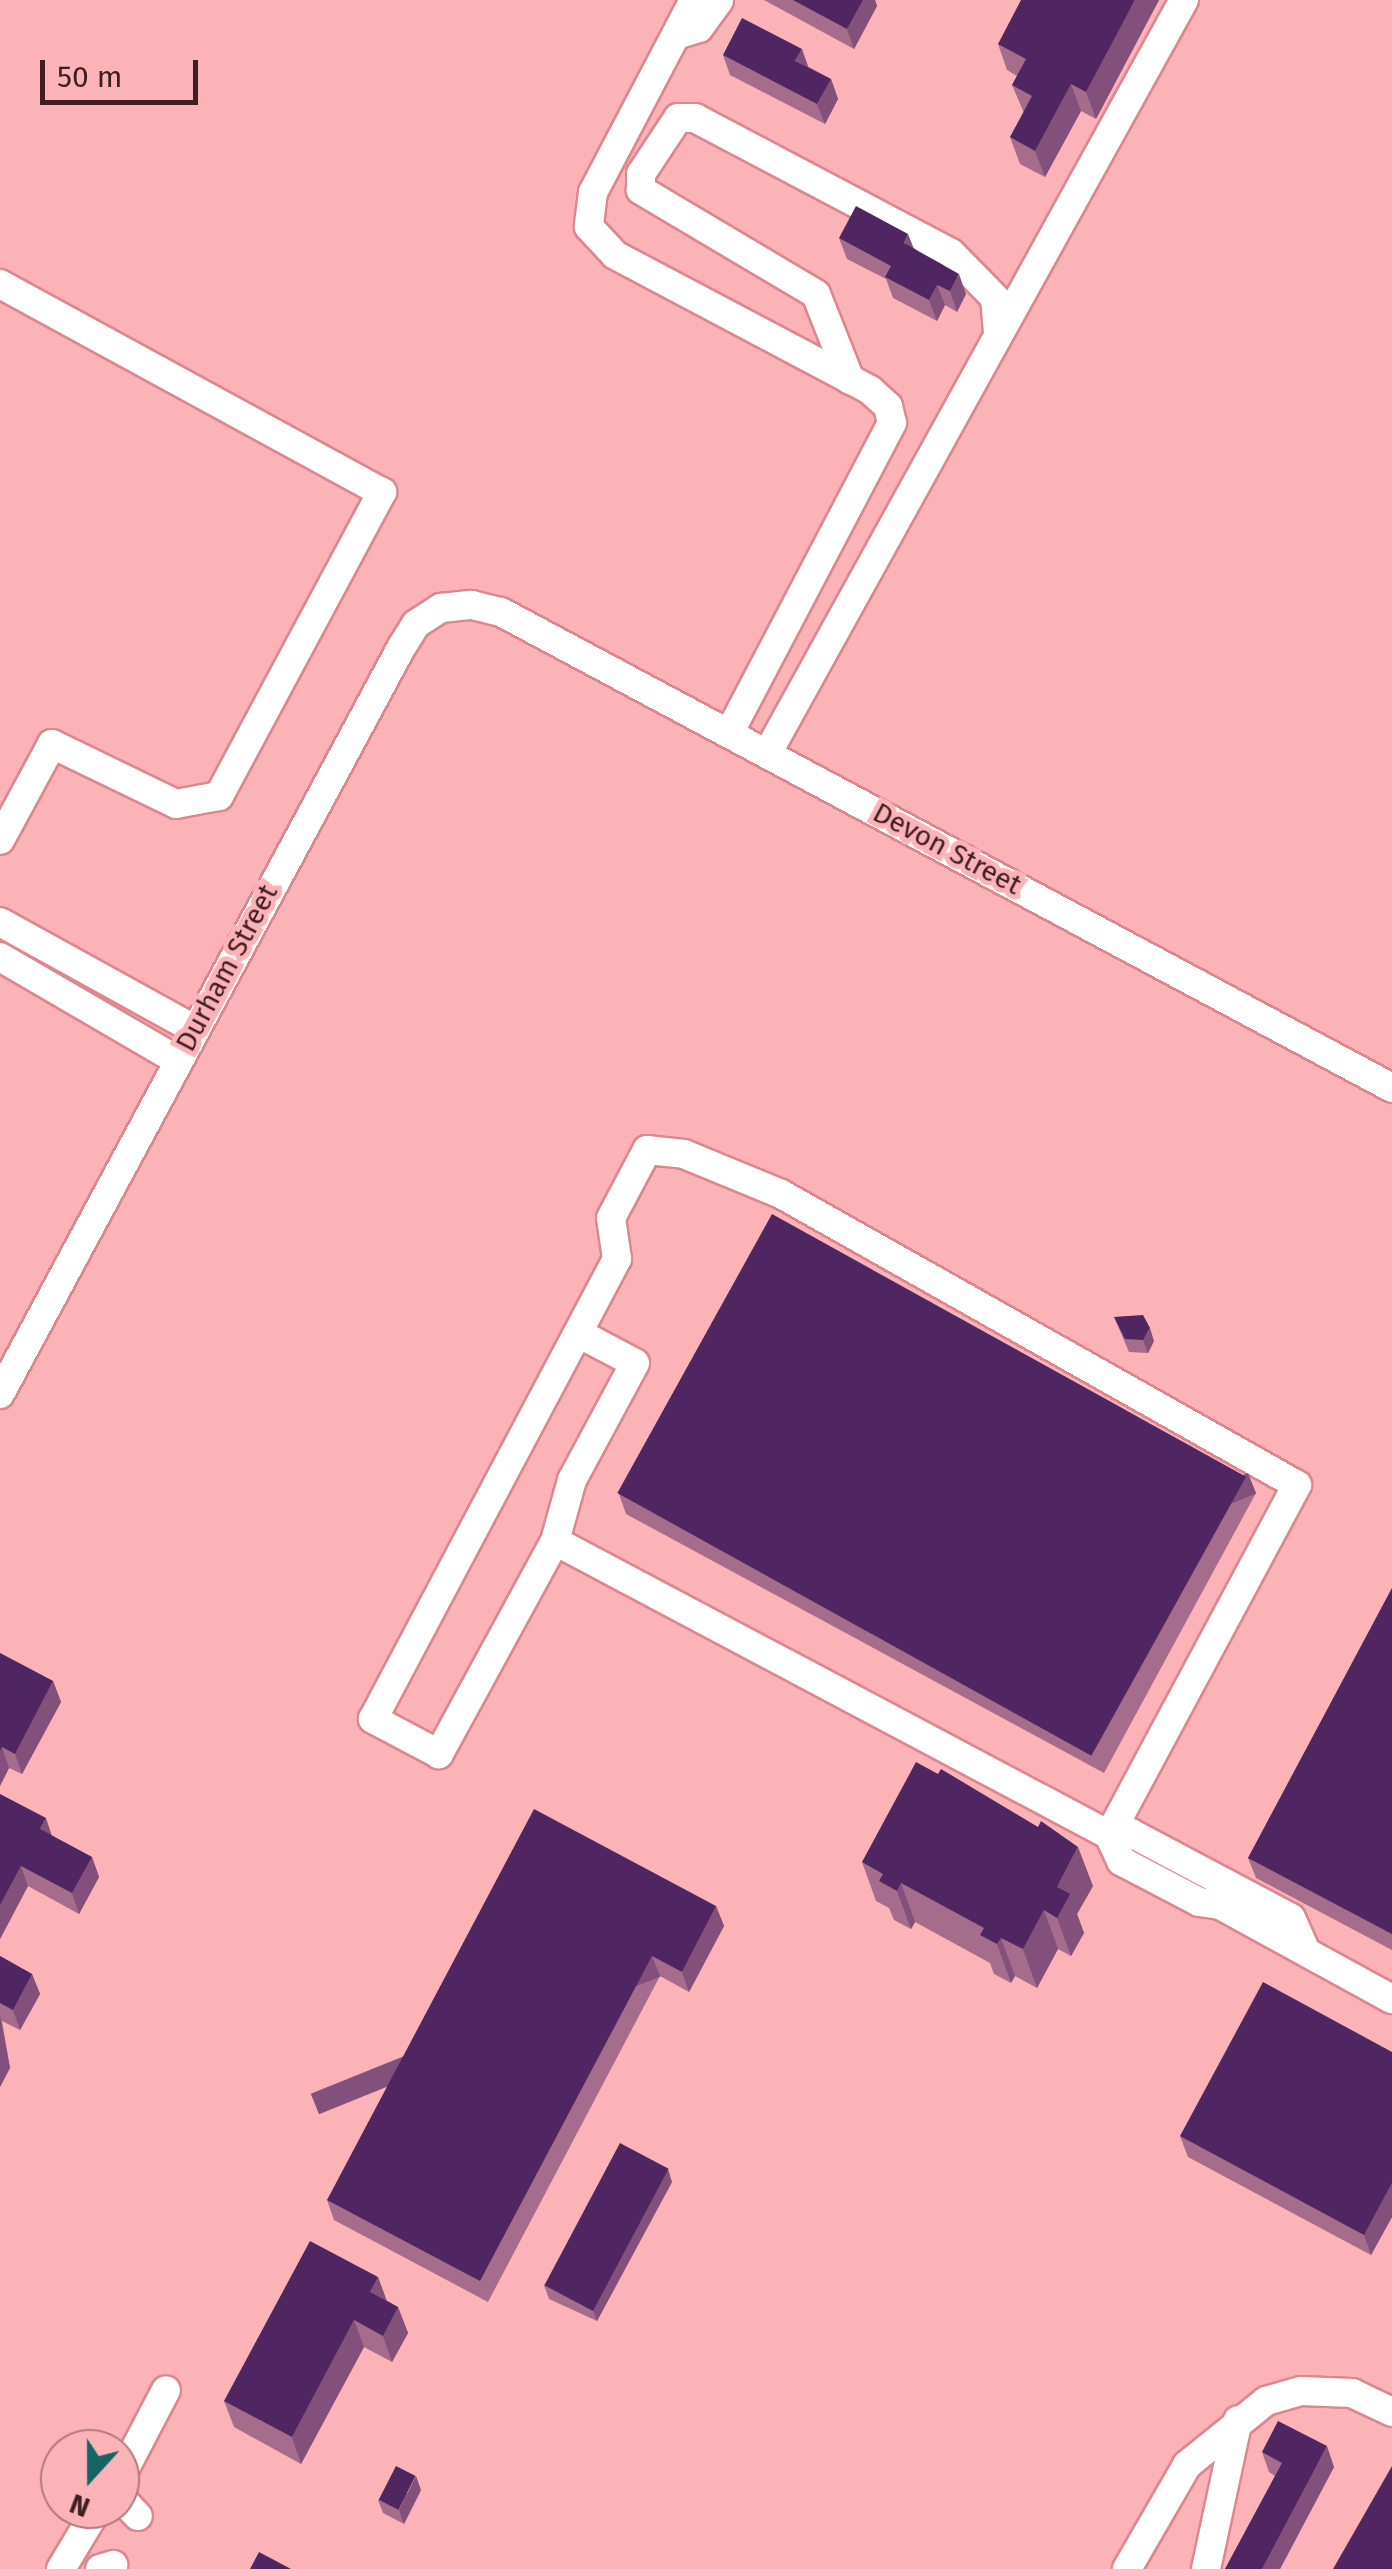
<!DOCTYPE html>
<style>
body{margin:0}
#map{position:relative;width:1392px;height:2569px;overflow:hidden;background:#fbb3b8;font-family:"Fira Sans",sans-serif}
div>[style]{position:absolute}
[style*='--x']{left:calc(var(--x)*1px);top:calc(var(--y)*1px);width:calc(var(--w)*1px);rotate:calc(var(--a)*1deg)}
.roads{filter:drop-shadow(2px 0 #dd868e) drop-shadow(-2px 0 #dd868e) drop-shadow(0 2px #dd868e) drop-shadow(0 -2px #dd868e)}
.minor>*{height:28px;margin:-14px;padding:0 14px;transform-origin:14px;border-radius:14px;background:#fff}
.wall>*{inset:0;background:#a56c8c}
.shaded-wall>*{inset:0;background:#83507b;transform-origin:0 0}
.building>*{inset:0;background:#4f2661;transform-origin:0 0}
span{translate:-50% -50%;white-space:nowrap;text-align:center;line-height:1.15;-webkit-text-stroke:10px #fbb3b8;paint-order:stroke}
.street-label{font-size:28px;color:#3f1d21}
.north{position:absolute;left:40px;top:2429px;width:100px;height:100px;box-sizing:border-box;background:#fbb3b8;border:2px solid #b0777c;border-radius:50%;rotate:201deg;font-size:28px;font-weight:700;line-height:40px;text-align:center;color:#3f1d21}
.north::after{content:'';display:block;margin:auto;width:35px;height:45px;background:#166565;clip-path:polygon(50% 0,100% 100%,50% 72%,0 100%)}
.scale{position:absolute;left:40px;top:60px;width:158px;height:45px;box-sizing:border-box;border:5px solid #3f1d21;border-top:0;padding-left:12px;font-size:30px;line-height:35px;white-space:nowrap;color:#3f1d21;-webkit-text-stroke:8px #fbb3b8;paint-order:stroke}
</style>
<div id="map">
<div class="roads">
<div class="minor">
<i style="--x:694;--y:0;--w:217;--a:117.7"></i>
<i style="--x:593;--y:192;--w:35;--a:97"></i>
<i style="--x:589;--y:227;--w:38;--a:47"></i>
<i style="--x:615;--y:255;--w:289;--a:27.9"></i>
<i style="--x:870;--y:390;--w:24;--a:42"></i>
<i style="--x:888;--y:406;--w:17;--a:77"></i>
<i style="--x:892;--y:423;--w:350;--a:117.7"></i>
<i style="--x:676;--y:35;--w:24;--a:-17"></i>
<i style="--x:699;--y:28;--w:34;--a:-54"></i>
<i style="--x:0;--y:284;--w:435;--a:28.6"></i>
<i style="--x:382;--y:492;--w:345;--a:118.2"></i>
<i style="--x:219;--y:796;--w:44;--a:169.5"></i>
<i style="--x:176;--y:804;--w:138;--a:-154.2"></i>
<i style="--x:52;--y:744;--w:109;--a:118.4"></i>
<i style="--x:850;--y:380;--w:92;--a:-111.6"></i>
<i style="--x:816;--y:294;--w:204;--a:-149.3"></i>
<i style="--x:641;--y:190;--w:16;--a:-90"></i>
<i style="--x:641;--y:174;--w:67;--a:-56.5"></i>
<i style="--x:678;--y:118;--w:17;--a:0"></i>
<i style="--x:695;--y:118;--w:289;--a:27.8"></i>
<i style="--x:951;--y:253;--w:63;--a:45.6"></i>
<i style="--x:995;--y:298;--w:37;--a:85"></i>
<i style="--x:767;--y:754;--w:862;--a:-61.06"></i>
<i style="--x:0;--y:922;--w:222;--a:28.9"></i>
<i style="--x:0;--y:957;--w:205;--a:30.2"></i>
<i style="--x:578;--y:1333;--w:64;--a:27.8"></i>
<i style="--x:635;--y:1363;--w:133;--a:118.3"></i>
<i style="--x:572;--y:1480;--w:63;--a:105.6"></i>
<i style="--x:555;--y:1541;--w:243;--a:118.6"></i>
<i style="--x:439;--y:1754;--w:75;--a:-152.1"></i>
<i style="--x:373;--y:1719;--w:521;--a:-62.06"></i>
<i style="--x:617;--y:1259;--w:41;--a:-98.3"></i>
<i style="--x:611;--y:1218;--w:77;--a:-62.1"></i>
<i style="--x:647;--y:1150;--w:37;--a:6"></i>
<i style="--x:684;--y:1154;--w:105;--a:22.4"></i>
<i style="--x:781;--y:1194;--w:592;--a:29.42"></i>
<i style="--x:1297;--y:1485;--w:397;--a:118.2"></i>
<i style="--x:0;--y:1394;--w:847;--a:-61.74"></i>
<i style="--x:401;--y:648;--w:28;--a:-58"></i>
<i style="--x:416;--y:624;--w:30;--a:-33"></i>
<i style="--x:441;--y:608;--w:31;--a:-6"></i>
<i style="--x:472;--y:605;--w:30;--a:14"></i>
<i style="--x:501;--y:612;--w:1010;--a:28.11"></i>
<i style="--x:555;--y:1541;--w:627;--a:27.95"></i>
<i style="--x:1109;--y:1835;--w:22;--a:-5"></i>
<i style="--x:1131;--y:1833;--w:181;--a:28"></i>
<i style="--x:1291;--y:1918;--w:37;--a:66"></i>
<i style="--x:1109;--y:1835;--w:29;--a:65"></i>
<i style="--x:1121;--y:1861;--w:88;--a:27.7"></i>
<i style="--x:1199;--y:1902;--w:21;--a:8"></i>
<i style="--x:1220;--y:1905;--w:196;--a:28.7"></i>
<i style="--x:120;--y:2478;--w:99;--a:-62.4"></i>
<i style="--x:120;--y:2497;--w:26;--a:47"></i>
<i style="--x:61;--y:2569;--w:70;--a:-59"></i>
<i style="--x:100;--y:2569;--w:14;--a:-17"></i>
<i style="--x:1127;--y:2569;--w:120;--a:-60"></i>
<i style="--x:1187;--y:2465;--w:102;--a:-39"></i>
<i style="--x:1266;--y:2401;--w:36;--a:-16"></i>
<i style="--x:1301;--y:2391;--w:51;--a:2.2"></i>
<i style="--x:1352;--y:2393;--w:44;--a:25.4"></i>
<i style="--x:1206;--y:2569;--w:152;--a:-77.9"></i>
</div>
</div>
<div class="wall">
<i style="clip-path:polygon(764px 0,875px 0,877px 6px,854px 49px)"></i>
<i style="clip-path:polygon(1159px 0,1096px 119px,1081px 111px,1045px 177px,1020px 164px,1010px 137px,1024px 113px,1012px 85px,1017px 76px,1007px 70px,998px 44px)"></i>
<i style="clip-path:polygon(723px 55px,809px 67px,831px 79px,838px 99px,825px 124px,730px 75px)"></i>
<i style="clip-path:polygon(839px 238px,914px 248px,966px 294px,957px 312px,945px 305px,937px 321px,893px 298px,886px 279px,847px 259px)"></i>
<i style="clip-path:polygon(1114px 1317px,1154px 1341px,1148px 1353px,1129px 1352px)"></i>
<i style="clip-path:polygon(1256px 1493px,1104px 1773px,626px 1514px,619px 1494px)"></i>
<i style="clip-path:polygon(1392px 1588px,1392px 1950px,1256px 1878px,1248px 1858px)"></i>
<i style="clip-path:polygon(0 1653px,53px 1681px,61px 1702px,22px 1774px,9px 1768px,0 1786px)"></i>
<i style="clip-path:polygon(0 1794px,52px 1836px,92px 1857px,99px 1877px,79px 1914px,28px 1886px,0 1939px)"></i>
<i style="clip-path:polygon(862px 1862px,1093px 1886px,1077px 1914px,1084px 1933px,1071px 1956px,1058px 1949px,1037px 1988px,1015px 1976px,1011px 1983px,994px 1974px,990px 1963px,915px 1922px,911px 1929px,894px 1920px,889px 1908px,876px 1901px)"></i>
<i style="clip-path:polygon(716px 1906px,724px 1926px,689px 1992px,660px 1976px,488px 2302px,334px 2220px,327px 2200px)"></i>
<i style="clip-path:polygon(0 1956px,32px 1974px,40px 1994px,20px 2030px,2px 2021px,10px 2068px,0 2087px)"></i>
<i style="clip-path:polygon(1392px 2052px,1392px 2217px,1371px 2255px,1188px 2157px,1180px 2136px)"></i>
<i style="clip-path:polygon(672px 2182px,597px 2321px,549px 2299px,544px 2285px)"></i>
<i style="clip-path:polygon(378px 2277px,386px 2300px,398px 2307px,408px 2333px,392px 2362px,364px 2347px,301px 2464px,234px 2427px,224px 2401px)"></i>
<i style="clip-path:polygon(1262px 2452px,1334px 2467px,1280px 2569px,1225px 2569px,1275px 2476px,1269px 2472px)"></i>
<i style="clip-path:polygon(421px 2490px,404px 2524px,383px 2513px,378px 2500px)"></i>
</div>
<div class="shaded-wall">
<i style="clip-path:polygon(863px 0,875px 0,877px 6px,854px 49px,847px 29px)"></i>
<i style="clip-path:polygon(1135px 0,1159px 0,1096px 119px,1086px 92px)"></i>
<i style="clip-path:polygon(802px 49px,809px 69px,795px 61px)"></i>
<i style="clip-path:polygon(831px 79px,838px 99px,825px 124px,817px 104px)"></i>
<i style="clip-path:polygon(1071px 84px,1081px 111px,1045px 177px,1035px 151px)"></i>
<i style="clip-path:polygon(908px 234px,916px 254px,904px 243px)"></i>
<i style="clip-path:polygon(959px 274px,966px 294px,957px 312px,950px 291px)"></i>
<i style="clip-path:polygon(937px 285px,945px 305px,937px 321px,929px 300px)"></i>
<i style="clip-path:polygon(1150px 1328px,1154px 1341px,1148px 1353px,1143px 1340px)"></i>
<i style="left:1248px;top:1473px;width:22px;height:319px;rotate:68deg"></i>
<i style="clip-path:polygon(53px 1681px,61px 1702px,22px 1774px,15px 1754px)"></i>
<i style="clip-path:polygon(2px 1747px,9px 1768px,0 1786px,0 1751px)"></i>
<i style="clip-path:polygon(46px 1818px,53px 1839px,40px 1829px)"></i>
<i style="clip-path:polygon(1078px 1847px,1093px 1886px,1077px 1914px,1084px 1933px,1071px 1956px,1057px 1918px,1057px 1887px)"></i>
<i style="clip-path:polygon(92px 1857px,99px 1877px,79px 1914px,72px 1893px)"></i>
<i style="clip-path:polygon(21px 1866px,28px 1886px,0 1939px,0 1905px)"></i>
<i style="clip-path:polygon(901px 1883px,915px 1922px,911px 1929px,897px 1891px)"></i>
<i style="clip-path:polygon(716px 1906px,724px 1926px,689px 1992px,682px 1972px)"></i>
<i style="clip-path:polygon(1044px 1910px,1058px 1949px,1037px 1988px,1023px 1949px)"></i>
<i style="clip-path:polygon(1001px 1938px,1015px 1976px,1011px 1983px,997px 1944px)"></i>
<i style="left:652px;top:1956px;width:22px;height:368px;rotate:68deg"></i>
<i style="clip-path:polygon(32px 1974px,40px 1994px,20px 2030px,13px 2010px)"></i>
<i style="clip-path:polygon(0 2015px,10px 2068px,0 2087px)"></i>
<i style="clip-path:polygon(668px 2169px,672px 2182px,597px 2321px,592px 2308px)"></i>
<i style="clip-path:polygon(1392px 2183px,1392px 2217px,1371px 2255px,1364px 2235px)"></i>
<i style="clip-path:polygon(378px 2277px,388px 2304px,370px 2292px)"></i>
<i style="clip-path:polygon(398px 2307px,408px 2333px,392px 2362px,383px 2336px)"></i>
<i style="clip-path:polygon(354px 2320px,364px 2347px,301px 2464px,292px 2437px)"></i>
<i style="clip-path:polygon(1327px 2446px,1334px 2467px,1280px 2569px,1262px 2569px)"></i>
<i style="clip-path:polygon(416px 2476px,421px 2490px,404px 2524px,399px 2510px)"></i>
</div>
<div class="building">
<i style="clip-path:polygon(793px 0,863px 0,847px 29px)"></i>
<i style="clip-path:polygon(1021px 0,1135px 0,1086px 92px,1071px 84px,1035px 151px,1010px 137px,1032px 96px,1012px 85px,1026px 59px,998px 44px)"></i>
<i style="clip-path:polygon(742px 18px,802px 49px,795px 61px,831px 79px,817px 104px,723px 55px)"></i>
<i style="clip-path:polygon(856px 206px,908px 234px,904px 243px,959px 274px,950px 291px,937px 285px,929px 300px,885px 277px,891px 266px,839px 238px)"></i>
<i style="left:772px;top:1214px;width:542px;height:319px;rotate:29deg"></i>
<i style="clip-path:polygon(1143px 1315px,1150px 1328px,1143px 1340px,1125px 1339px,1114px 1317px)"></i>
<i style="clip-path:polygon(1392px 1588px,1392px 1934px,1248px 1858px)"></i>
<i style="clip-path:polygon(0 1653px,53px 1681px,15px 1754px,2px 1747px,0 1751px)"></i>
<i style="clip-path:polygon(916px 1762px,938px 1774px,941px 1769px,1038px 1827px,1041px 1821px,1078px 1847px,1057px 1887px,1070px 1894px,1057px 1918px,1044px 1910px,1023px 1949px,1001px 1938px,997px 1944px,980px 1935px,984px 1928px,901px 1883px,897px 1891px,879px 1881px,883px 1874px,862px 1862px)"></i>
<i style="clip-path:polygon(0 1794px,46px 1818px,40px 1829px,92px 1857px,72px 1893px,21px 1866px,0 1905px)"></i>
<i style="clip-path:polygon(534px 1809px,716px 1906px,682px 1972px,652px 1956px,480px 2281px,327px 2200px)"></i>
<i style="clip-path:polygon(0 1956px,32px 1974px,13px 2010px,0 2003px)"></i>
<i style="clip-path:polygon(1263px 1982px,1392px 2052px,1392px 2183px,1364px 2235px,1180px 2136px)"></i>
<i style="left:620px;top:2143px;width:55px;height:161px;rotate:28deg"></i>
<i style="clip-path:polygon(310px 2241px,378px 2277px,370px 2292px,398px 2307px,383px 2336px,354px 2320px,292px 2437px,224px 2401px)"></i>
<i style="clip-path:polygon(1278px 2421px,1327px 2446px,1262px 2569px,1225px 2569px,1282px 2463px,1262px 2452px)"></i>
<i style="left:396px;top:2466px;width:22px;height:38px;rotate:27deg"></i>
<i style="clip-path:polygon(1392px 2466px,1392px 2569px,1333px 2569px)"></i>
<i style="clip-path:polygon(259px 2552px,291px 2569px,250px 2569px)"></i>
</div>
<div class="street-label">
<span style="left:947px;top:849px;rotate:28deg">Devon Street</span>
<span style="left:227px;top:968px;rotate:-62deg">Durham Street</span>
</div>
<div class="north">N</div>
<div class="scale">50 m</div>
</div>
